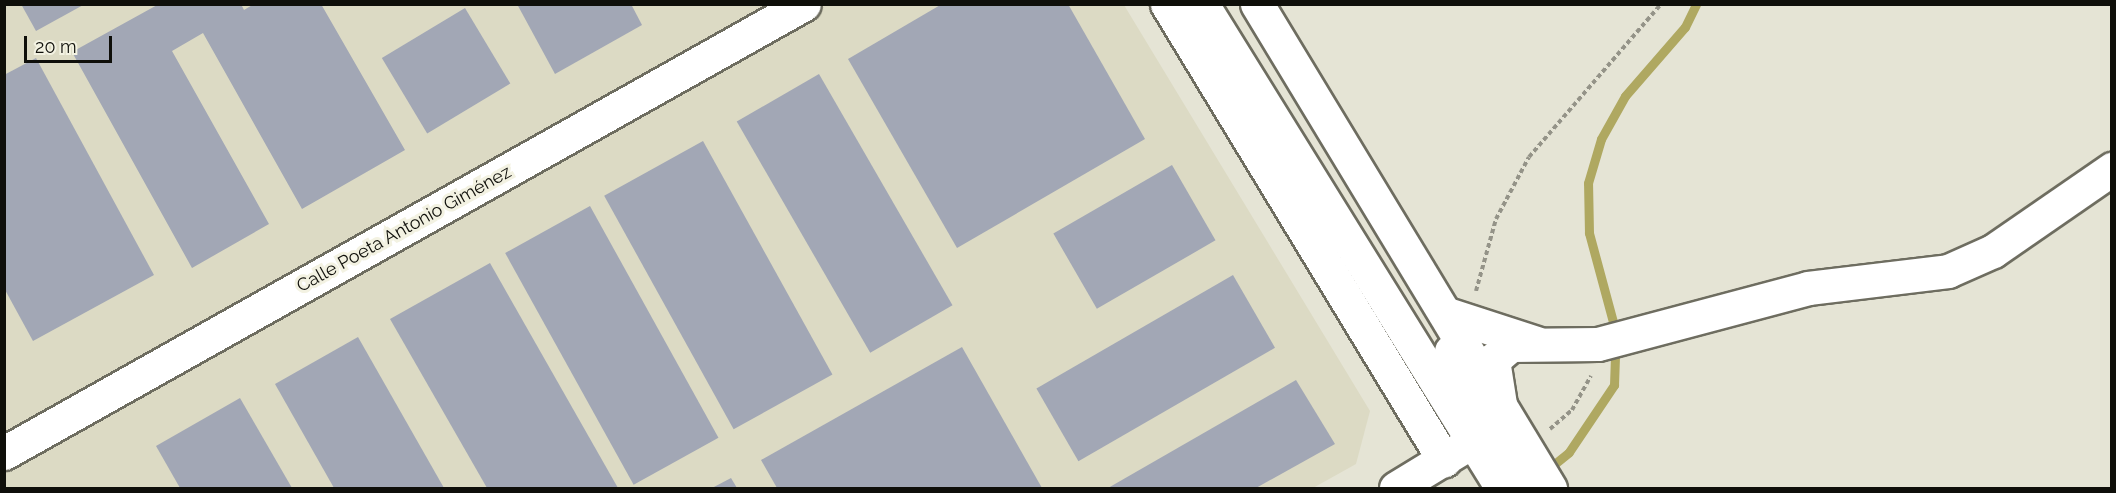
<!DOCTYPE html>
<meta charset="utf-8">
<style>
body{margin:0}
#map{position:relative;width:2116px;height:493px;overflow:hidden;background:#e5e4d5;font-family:Raleway,sans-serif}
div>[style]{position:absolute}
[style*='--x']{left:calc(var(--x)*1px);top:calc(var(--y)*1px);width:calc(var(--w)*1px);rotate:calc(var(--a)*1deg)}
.built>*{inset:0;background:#dcdac4}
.stream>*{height:9px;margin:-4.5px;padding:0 4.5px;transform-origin:4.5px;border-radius:4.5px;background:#afa861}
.building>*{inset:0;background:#a2a7b5;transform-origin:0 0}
.path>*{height:4px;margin-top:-2px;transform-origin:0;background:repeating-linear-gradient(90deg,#949388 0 4.5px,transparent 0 7.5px)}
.roads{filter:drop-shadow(2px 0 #6e6d60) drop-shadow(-2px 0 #6e6d60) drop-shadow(0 2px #6e6d60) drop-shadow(0 -2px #6e6d60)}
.minor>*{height:33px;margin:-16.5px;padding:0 16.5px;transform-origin:16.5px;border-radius:16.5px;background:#fff}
.major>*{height:33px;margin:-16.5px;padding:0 16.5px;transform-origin:16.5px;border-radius:16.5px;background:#fff}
span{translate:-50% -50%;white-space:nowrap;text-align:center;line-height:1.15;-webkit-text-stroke:6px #f3f2e2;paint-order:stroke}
.street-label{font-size:18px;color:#0f0f0a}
.frame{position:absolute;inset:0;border:6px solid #0f0f0a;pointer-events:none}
.scale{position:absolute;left:24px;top:36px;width:88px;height:27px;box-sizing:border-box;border:3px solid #0f0f0a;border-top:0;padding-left:8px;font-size:18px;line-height:21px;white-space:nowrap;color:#0f0f0a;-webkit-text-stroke:4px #f3f2e2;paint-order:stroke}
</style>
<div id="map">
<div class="built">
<i style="clip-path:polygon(4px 5px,1124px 5px,1370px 411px,1356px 464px,1313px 488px,5px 488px)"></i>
</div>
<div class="stream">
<i style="--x:1616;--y:333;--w:104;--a:-105.1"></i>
<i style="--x:1589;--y:233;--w:50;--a:-91.1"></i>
<i style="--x:1588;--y:183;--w:46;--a:-73.5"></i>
<i style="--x:1601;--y:139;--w:49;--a:-60.8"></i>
<i style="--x:1625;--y:96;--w:91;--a:-49"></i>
<i style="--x:1685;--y:27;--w:25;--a:-64"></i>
<i style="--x:1547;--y:470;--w:28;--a:-39"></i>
<i style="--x:1569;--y:452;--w:81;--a:-56.1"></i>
<i style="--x:1614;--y:385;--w:38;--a:-88"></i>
</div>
<div class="building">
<i style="clip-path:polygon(21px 4px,85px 4px,36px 31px)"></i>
<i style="clip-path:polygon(159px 4px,241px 4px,244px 10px,254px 4px,321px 4px,405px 150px,302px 209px,203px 33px,172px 51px,269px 224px,192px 268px,72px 52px)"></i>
<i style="clip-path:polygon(517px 4px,631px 4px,642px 25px,555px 74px)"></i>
<i style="clip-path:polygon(942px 4px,1068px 4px,1145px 139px,957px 248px,848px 59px)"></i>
<i style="left:465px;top:8px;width:88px;height:97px;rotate:59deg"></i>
<i style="clip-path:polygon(36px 58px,154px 275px,33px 341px,4px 288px,4px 75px)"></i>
<i style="left:819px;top:74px;width:267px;height:95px;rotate:60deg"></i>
<i style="left:703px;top:141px;width:267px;height:113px;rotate:61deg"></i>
<i style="left:1172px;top:165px;width:87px;height:137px;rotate:60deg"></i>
<i style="left:590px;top:206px;width:265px;height:97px;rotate:61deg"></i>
<i style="clip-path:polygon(490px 263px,618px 488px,487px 488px,390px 319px)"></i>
<i style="left:1233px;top:275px;width:84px;height:227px;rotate:60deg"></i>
<i style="clip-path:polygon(358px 337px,444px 488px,334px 488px,275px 384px)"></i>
<i style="clip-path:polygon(962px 347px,1042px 488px,777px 488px,761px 460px)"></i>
<i style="clip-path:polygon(1296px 380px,1335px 444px,1256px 488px,1108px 488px)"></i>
<i style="clip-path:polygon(240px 398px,292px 488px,180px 488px,156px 446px)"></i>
<i style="clip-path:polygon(731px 478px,737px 488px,712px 488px)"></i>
</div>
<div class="path">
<i style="--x:1476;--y:291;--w:75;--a:-74.5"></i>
<i style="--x:1496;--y:219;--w:70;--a:-62"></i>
<i style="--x:1529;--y:157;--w:202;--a:-49.2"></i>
<i style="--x:1550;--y:429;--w:29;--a:-41"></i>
<i style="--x:1572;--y:410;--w:39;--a:-61"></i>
</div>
<div class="roads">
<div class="minor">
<i style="--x:1167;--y:4;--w:534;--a:58.72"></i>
<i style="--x:1447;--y:314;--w:94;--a:18"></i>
<i style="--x:1451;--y:351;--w:65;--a:66.6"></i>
<i style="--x:1477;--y:411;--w:30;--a:98"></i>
<i style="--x:1500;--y:404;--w:45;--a:-99"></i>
<i style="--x:1493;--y:360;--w:23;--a:-40"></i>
<i style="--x:1511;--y:345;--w:87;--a:-0.7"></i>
<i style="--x:1598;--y:344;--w:217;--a:-14.9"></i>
<i style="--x:1808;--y:288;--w:141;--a:-6.9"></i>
<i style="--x:1948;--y:271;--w:49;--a:-24"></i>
<i style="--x:1993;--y:251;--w:145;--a:-34.6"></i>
<i style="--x:4;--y:453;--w:917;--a:-29.3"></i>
<i style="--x:1396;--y:488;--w:90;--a:-31.4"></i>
<i style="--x:1473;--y:441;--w:22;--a:-5"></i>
<i style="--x:1495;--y:439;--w:61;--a:52.9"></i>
</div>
<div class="major">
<i style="--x:1202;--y:4;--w:569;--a:58.21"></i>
<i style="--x:1257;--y:4;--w:566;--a:58.81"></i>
</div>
</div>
<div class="street-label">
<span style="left:404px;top:229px;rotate:-29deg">Calle Poeta Antonio Giménez</span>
</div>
<div class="frame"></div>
<div class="scale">20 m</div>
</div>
